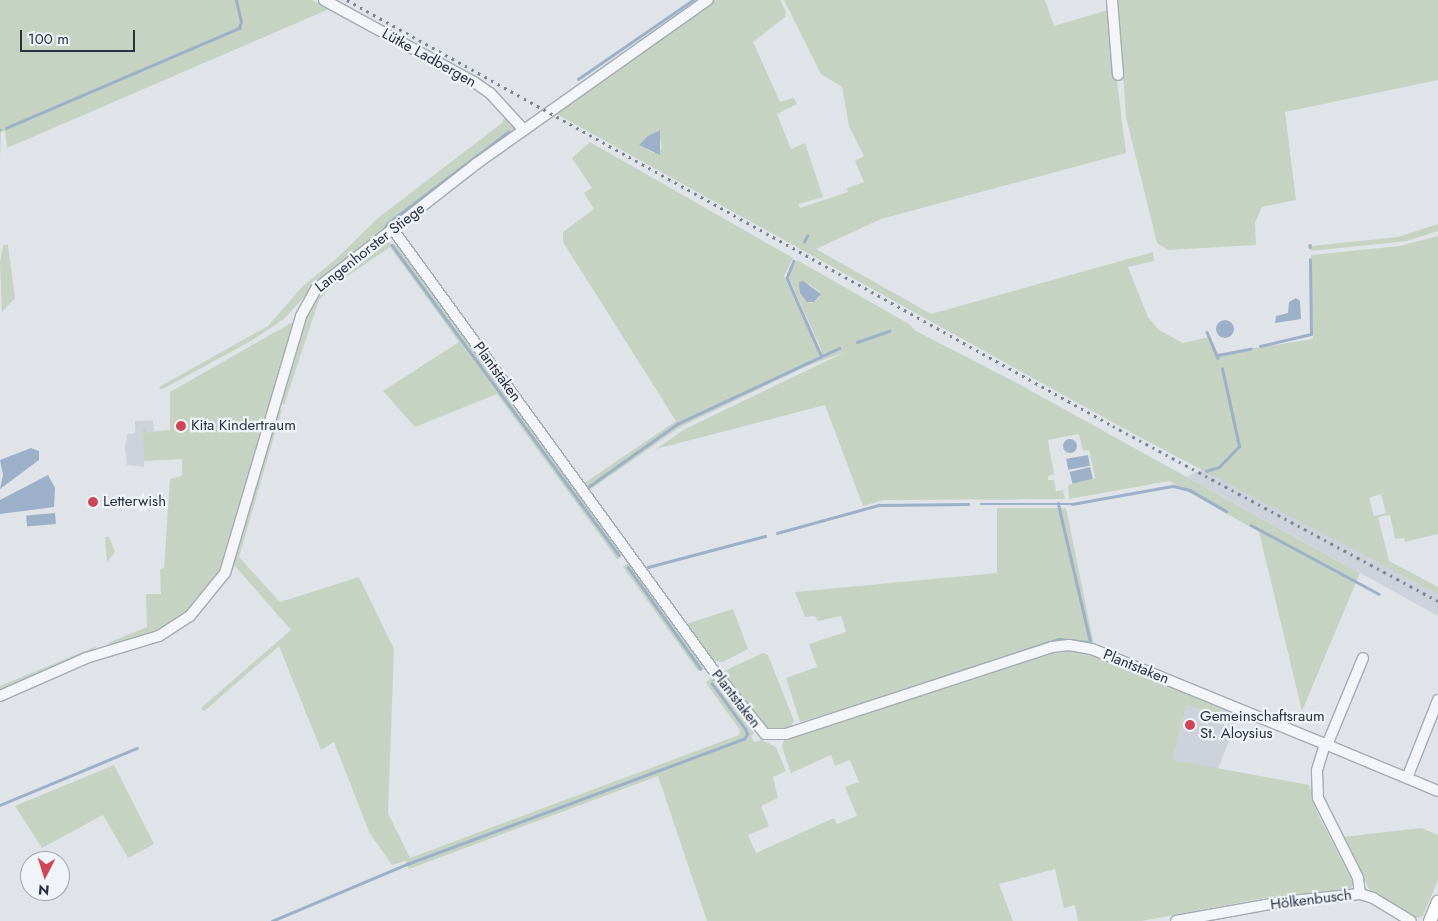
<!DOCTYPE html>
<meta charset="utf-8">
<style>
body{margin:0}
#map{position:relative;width:1438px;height:921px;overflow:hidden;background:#e0e4e9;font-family:Jost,sans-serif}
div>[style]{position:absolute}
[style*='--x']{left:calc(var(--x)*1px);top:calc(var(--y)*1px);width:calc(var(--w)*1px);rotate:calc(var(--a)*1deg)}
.built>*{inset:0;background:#ced3db}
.green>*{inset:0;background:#c6d3c2}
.water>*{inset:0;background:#9cb0c9;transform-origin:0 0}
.round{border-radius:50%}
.stream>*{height:2.5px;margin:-1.25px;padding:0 1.25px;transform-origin:1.25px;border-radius:1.25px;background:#9cb0c9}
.roads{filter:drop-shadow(1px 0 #a5abb3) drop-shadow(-1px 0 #a5abb3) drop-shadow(0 1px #a5abb3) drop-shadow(0 -1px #a5abb3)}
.minor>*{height:10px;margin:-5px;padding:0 5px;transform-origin:5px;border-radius:5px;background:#f3f5f8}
.major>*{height:12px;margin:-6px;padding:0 6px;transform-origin:6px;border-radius:6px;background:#fff}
.rail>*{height:2.5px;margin-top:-1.25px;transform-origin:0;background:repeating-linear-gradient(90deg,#7a8393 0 2.5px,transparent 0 7.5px)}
.dots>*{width:14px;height:14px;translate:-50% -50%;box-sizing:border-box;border:2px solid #f0f3f7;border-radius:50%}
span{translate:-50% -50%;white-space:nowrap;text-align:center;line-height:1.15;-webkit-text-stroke:4.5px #f0f3f7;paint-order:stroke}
.street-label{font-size:15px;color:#293141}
.poi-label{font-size:15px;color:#293141}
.left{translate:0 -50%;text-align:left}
.north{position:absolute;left:20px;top:851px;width:50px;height:50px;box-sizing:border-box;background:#f0f3f7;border:1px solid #a0a5ae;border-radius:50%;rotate:185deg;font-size:14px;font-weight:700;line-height:20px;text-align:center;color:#293141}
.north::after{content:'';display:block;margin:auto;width:18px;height:22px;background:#ce4657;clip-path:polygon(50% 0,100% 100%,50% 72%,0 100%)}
.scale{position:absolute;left:20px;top:30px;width:115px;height:22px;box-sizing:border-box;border:2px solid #293141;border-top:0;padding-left:6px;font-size:15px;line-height:18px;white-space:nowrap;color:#293141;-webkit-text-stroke:4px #f0f3f7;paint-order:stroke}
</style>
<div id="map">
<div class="built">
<i style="clip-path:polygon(169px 419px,175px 459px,144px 461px,144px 467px,127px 465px,125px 448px,127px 434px,135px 433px,135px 421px,153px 420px,154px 431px,170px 430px)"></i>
<i style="clip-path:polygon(1208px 466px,1438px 587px,1438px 616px,1187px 477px)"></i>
<i style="clip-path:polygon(1186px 706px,1219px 713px,1221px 707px,1239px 715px,1218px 769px,1173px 760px)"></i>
</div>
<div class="green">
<i style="clip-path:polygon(0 0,312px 0,329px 9px,7px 148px,5px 131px,1px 132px,0 159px)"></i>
<i style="clip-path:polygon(evenodd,713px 0,780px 0,786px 12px,785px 17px,753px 42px,780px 102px,794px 98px,797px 104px,777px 114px,791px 149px,805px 143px,823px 197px,799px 204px,800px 208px,848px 192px,847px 188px,864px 182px,855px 161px,864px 156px,849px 126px,842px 87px,821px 74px,784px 0,1045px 0,1054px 26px,1108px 10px,1126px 153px,881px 219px,816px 249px,931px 314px,1153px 252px,1154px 261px,1128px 267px,1148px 317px,1159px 330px,1183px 343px,1209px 337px,1216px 354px,1313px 339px,1311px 255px,1400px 246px,1438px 236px,1438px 534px,1405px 542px,1404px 538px,1395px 539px,1390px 515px,1378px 517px,1389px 561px,1438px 587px,1438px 594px,1132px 433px,555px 113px,713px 0,658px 130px,662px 148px,654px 153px,639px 145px,658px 130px,713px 0,1381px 494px,1386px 513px,1374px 516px,1369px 498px,1381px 494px)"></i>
<i style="clip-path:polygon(1118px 0,1438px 0,1438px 80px,1285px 112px,1296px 200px,1262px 207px,1255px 223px,1256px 245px,1168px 250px,1157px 243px,1126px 117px)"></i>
<i style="clip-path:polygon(504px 118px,514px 126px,515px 132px,316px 284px,284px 319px,251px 341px,161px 390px,159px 387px,268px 326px,302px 287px,337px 258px,378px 218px,502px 123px)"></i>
<i style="clip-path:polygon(evenodd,590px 142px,793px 258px,784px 276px,819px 352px,822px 351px,788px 276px,797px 260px,909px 324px,916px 331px,1015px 382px,1360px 573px,1302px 711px,1259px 532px,1169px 481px,1069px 499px,1068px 485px,1095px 478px,1089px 450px,1083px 451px,1079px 434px,1048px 440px,1054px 474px,1048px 476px,1048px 480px,1054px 480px,1056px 491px,1063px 490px,1065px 499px,883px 500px,863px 506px,825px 405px,656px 449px,685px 429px,845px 352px,807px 366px,680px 427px,588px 491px,583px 484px,676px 421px,563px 242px,563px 232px,594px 209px,584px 193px,592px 188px,572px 158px,590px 142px,809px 284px,820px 292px,820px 297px,812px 303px,807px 302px,809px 284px)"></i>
<i style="clip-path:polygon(1438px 224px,1438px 231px,1407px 241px,1311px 251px,1311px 246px,1398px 237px)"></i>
<i style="clip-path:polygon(388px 242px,401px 248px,623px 553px,620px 558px,617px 559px,497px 394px,415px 427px,383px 391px,459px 342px,390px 247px,330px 288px,319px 300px,284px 405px,281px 403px,304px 316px,314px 295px)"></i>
<i style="clip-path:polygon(3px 245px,8px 245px,15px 298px,2px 312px,0 263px)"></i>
<i style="clip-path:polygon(291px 323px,294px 327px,226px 563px,208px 593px,170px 628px,115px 645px,110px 644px,108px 643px,147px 627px,146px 594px,161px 594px,160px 569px,164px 568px,170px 479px,182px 476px,182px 459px,144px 461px,143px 428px,147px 428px,147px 433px,170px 430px,170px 392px)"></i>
<i style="clip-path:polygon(282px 409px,239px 557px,280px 602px,359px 577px,394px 649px,388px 813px,410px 858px,739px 735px,740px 730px,706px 683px,711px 677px,754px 733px,751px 736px,754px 742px,762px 740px,776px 747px,786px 771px,773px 777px,778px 798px,761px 806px,769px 826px,748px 835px,756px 853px,834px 818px,837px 824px,857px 816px,845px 787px,859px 782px,850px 760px,835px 766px,831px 755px,791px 773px,782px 747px,785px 737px,1018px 660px,1069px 649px,1115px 661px,1199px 694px,1221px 707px,1219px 713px,1186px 706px,1173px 760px,1309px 785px,1318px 814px,1353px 882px,1351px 889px,1265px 898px,1142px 921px,1078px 921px,1075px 905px,1064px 908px,1055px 869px,999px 884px,1013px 921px,707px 921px,658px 776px,409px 869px,405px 861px,392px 865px,369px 832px,334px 742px,321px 750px,279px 646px,209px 707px,204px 711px,201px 708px,291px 630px,235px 566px,223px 585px,211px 598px,191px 620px,177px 632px,152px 643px,84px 662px,0 701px,89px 659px,162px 637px,197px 612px,229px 571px,275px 413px)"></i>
<i style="clip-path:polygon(997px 508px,1066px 508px,1094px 645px,1077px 644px,800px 722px,786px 678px,817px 667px,809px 644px,846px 632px,841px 616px,818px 621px,815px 616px,805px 617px,795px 592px,997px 573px)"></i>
<i style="clip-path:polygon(105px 537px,109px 537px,115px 552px,107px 562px)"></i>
<i style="clip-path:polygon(626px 564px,632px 564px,704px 664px,703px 670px,698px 671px,623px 567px)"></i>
<i style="clip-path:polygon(733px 609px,748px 649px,723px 662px,713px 661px,686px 624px)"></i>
<i style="clip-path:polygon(97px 646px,89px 653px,0 694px,0 686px)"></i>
<i style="clip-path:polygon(763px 653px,768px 655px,794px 721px,790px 729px,767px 729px,723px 676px,724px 671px)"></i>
<i style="clip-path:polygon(114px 765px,154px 844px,128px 858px,103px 815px,42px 848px,15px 806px)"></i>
<i style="clip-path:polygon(1421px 828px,1438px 835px,1438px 880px,1423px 916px,1417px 918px,1369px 889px,1343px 837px)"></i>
</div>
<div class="water">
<i style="clip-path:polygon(660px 130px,660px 155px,639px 145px,648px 136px)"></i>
<i style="clip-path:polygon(803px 281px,821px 294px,814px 302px,807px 302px,800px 293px,799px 282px)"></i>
<i style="clip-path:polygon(1296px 298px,1300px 301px,1301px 319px,1275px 323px,1276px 316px,1288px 313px,1289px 302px)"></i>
<i class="round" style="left:1216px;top:320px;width:18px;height:18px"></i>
<i class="round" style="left:1063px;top:439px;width:14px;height:14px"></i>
<i style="clip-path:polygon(31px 448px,39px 451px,39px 460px,0 489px,3px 475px,0 460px)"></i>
<i style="left:1088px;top:455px;width:11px;height:22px;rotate:80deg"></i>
<i style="left:1090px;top:467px;width:12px;height:21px;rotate:76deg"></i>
<i style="clip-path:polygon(48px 475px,55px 488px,54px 507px,0 514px,0 500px)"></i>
<i style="left:55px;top:513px;width:11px;height:29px;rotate:85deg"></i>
</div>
<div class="stream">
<i style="--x:578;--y:79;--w:140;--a:-34.5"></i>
<i style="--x:6;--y:128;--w:254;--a:-23.2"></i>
<i style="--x:239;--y:28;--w:6;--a:-72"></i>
<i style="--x:241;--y:22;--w:23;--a:-103"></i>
<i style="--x:0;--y:130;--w:1;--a:0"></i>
<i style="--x:383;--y:231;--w:9;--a:-58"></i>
<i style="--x:388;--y:223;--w:151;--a:-37.2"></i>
<i style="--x:804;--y:242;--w:7;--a:-63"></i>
<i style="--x:392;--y:245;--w:384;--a:53.8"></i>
<i style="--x:1310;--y:245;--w:2;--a:90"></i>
<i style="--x:794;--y:261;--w:18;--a:112"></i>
<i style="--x:787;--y:278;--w:84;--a:66.2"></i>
<i style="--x:1207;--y:332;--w:28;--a:67"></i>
<i style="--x:857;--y:342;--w:34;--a:-19"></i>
<i style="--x:1260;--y:346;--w:52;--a:-13.2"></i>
<i style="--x:1311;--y:334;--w:74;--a:-90.8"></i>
<i style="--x:1218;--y:355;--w:33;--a:-11"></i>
<i style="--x:1206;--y:471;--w:14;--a:-17"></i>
<i style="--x:1219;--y:467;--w:29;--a:-46"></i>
<i style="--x:1239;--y:446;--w:79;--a:-102.4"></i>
<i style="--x:588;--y:487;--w:109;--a:-35.3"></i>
<i style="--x:677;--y:424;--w:179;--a:-25.1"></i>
<i style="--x:981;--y:504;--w:91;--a:0"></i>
<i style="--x:1072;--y:504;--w:103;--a:-10.1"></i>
<i style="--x:1173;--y:486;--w:17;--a:13"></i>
<i style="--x:1190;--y:490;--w:42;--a:30.3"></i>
<i style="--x:1251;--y:525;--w:145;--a:28.3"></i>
<i style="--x:777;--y:533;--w:106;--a:-15.4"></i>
<i style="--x:879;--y:505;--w:89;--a:-0.6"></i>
<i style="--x:628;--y:567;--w:125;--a:54.4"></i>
<i style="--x:648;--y:567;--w:121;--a:-14.8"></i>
<i style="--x:928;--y:682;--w:138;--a:-18.2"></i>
<i style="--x:1059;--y:639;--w:31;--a:6"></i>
<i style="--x:1090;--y:642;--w:142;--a:-103.1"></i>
<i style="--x:859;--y:705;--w:29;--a:-18"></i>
<i style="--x:0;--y:805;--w:148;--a:-22.6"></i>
<i style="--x:272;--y:921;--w:147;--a:-22.9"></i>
<i style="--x:407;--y:864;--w:359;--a:-20.4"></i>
<i style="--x:744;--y:739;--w:6;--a:-59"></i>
<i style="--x:747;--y:734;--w:5;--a:-112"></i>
<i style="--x:745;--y:729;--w:56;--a:-126.3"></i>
</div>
<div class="roads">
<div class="minor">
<i style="--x:324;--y:0;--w:171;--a:28.7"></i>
<i style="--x:474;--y:82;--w:19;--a:35"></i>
<i style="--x:490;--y:93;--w:50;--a:47.4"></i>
<i style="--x:1112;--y:0;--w:75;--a:85.4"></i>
<i style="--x:394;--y:231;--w:544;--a:53.97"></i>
<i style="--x:714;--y:671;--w:81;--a:51"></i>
<i style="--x:765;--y:734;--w:21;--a:0"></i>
<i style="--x:786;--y:734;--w:280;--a:-18.1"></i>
<i style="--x:1052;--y:647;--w:17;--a:-7"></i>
<i style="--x:1069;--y:645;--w:23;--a:10"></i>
<i style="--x:1092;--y:649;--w:252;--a:22.2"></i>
<i style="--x:1325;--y:744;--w:28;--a:107"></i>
<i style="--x:1317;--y:771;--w:27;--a:88"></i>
<i style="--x:1318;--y:798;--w:89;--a:63.4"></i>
<i style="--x:1358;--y:878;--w:16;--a:83"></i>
<i style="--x:0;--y:696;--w:94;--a:-23.8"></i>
<i style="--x:86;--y:658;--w:76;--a:-16.8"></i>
<i style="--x:159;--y:636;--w:37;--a:-33"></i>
<i style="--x:190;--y:616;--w:55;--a:-50.9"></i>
<i style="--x:225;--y:573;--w:268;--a:-73.5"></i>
<i style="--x:301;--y:316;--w:31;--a:-61"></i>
<i style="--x:316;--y:289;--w:203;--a:-38"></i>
<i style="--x:476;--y:164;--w:284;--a:-35.3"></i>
<i style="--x:1325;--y:744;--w:122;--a:22.6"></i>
<i style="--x:1327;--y:745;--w:94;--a:-67.5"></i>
<i style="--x:1407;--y:778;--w:84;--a:-68.3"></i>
<i style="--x:1176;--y:921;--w:108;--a:-10.2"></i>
<i style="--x:1282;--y:902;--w:78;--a:-5.9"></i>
<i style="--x:1360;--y:894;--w:14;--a:17"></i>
<i style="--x:1373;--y:898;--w:44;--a:31.2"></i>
</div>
<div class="major">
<i style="--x:1430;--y:921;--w:21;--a:-67"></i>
</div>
</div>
<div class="rail">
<i style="--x:347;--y:0;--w:876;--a:29.08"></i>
<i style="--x:1113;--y:426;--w:369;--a:28.3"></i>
</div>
<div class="dots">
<i style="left:181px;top:426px;background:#ce4657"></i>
<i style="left:93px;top:502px;background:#ce4657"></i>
<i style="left:1190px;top:725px;background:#ce4657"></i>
</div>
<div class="street-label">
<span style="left:429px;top:58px;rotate:29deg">Lütke Ladbergen</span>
<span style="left:370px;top:248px;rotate:-38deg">Langenhorster Stiege</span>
<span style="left:497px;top:372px;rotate:54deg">Plantstaken</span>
<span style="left:1136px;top:667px;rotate:22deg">Plantstaken</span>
<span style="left:736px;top:699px;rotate:52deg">Plantstaken</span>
<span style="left:1311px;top:900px;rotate:-7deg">Hölkenbusch</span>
</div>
<div class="poi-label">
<span class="left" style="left:191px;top:426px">Kita Kindertraum</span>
<span class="left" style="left:103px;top:502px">Letterwish</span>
<span class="left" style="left:1200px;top:725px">Gemeinschaftsraum<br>St. Aloysius</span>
</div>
<div class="north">N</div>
<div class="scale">100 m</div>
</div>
